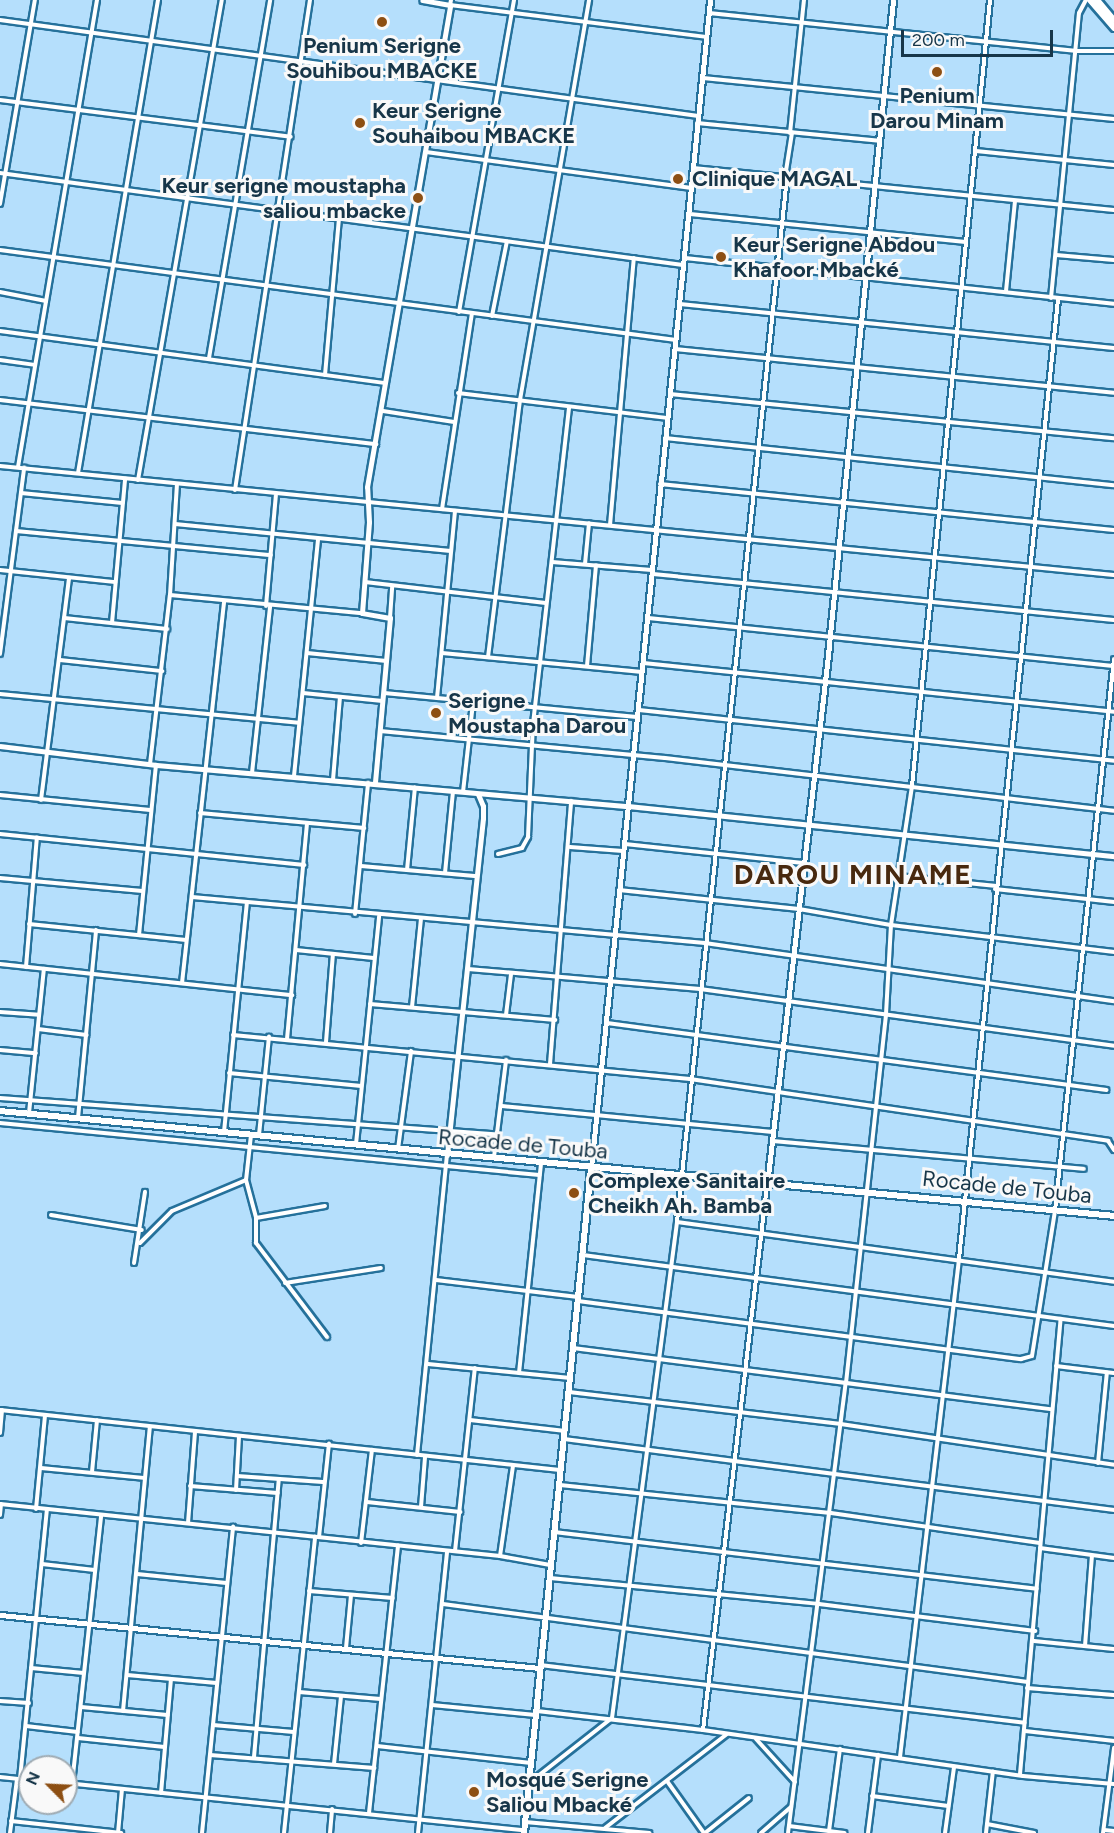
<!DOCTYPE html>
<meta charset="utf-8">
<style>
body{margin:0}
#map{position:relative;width:1114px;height:1833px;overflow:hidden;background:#b5dffc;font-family:Figtree,sans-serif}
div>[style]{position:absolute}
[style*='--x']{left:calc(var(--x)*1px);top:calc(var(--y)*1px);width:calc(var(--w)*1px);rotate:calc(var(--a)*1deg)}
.roads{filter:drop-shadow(2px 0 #25719b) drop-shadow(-2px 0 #25719b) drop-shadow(0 2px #25719b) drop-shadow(0 -2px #25719b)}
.minor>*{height:4px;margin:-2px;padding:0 2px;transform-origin:2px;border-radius:2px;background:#fff}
.tertiary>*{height:5px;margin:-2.5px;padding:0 2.5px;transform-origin:2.5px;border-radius:2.5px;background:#fff}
.secondary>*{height:5px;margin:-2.5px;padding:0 2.5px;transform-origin:2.5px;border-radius:2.5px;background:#fff}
.primary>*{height:6px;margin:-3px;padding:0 3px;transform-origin:3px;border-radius:3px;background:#fff}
.dots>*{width:16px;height:16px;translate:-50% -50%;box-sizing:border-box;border:3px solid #f9f9f9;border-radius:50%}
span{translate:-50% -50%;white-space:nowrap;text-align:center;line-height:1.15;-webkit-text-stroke:6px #f9f9f9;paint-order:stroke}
.poi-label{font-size:22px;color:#173649;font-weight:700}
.left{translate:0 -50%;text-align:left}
.right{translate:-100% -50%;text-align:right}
.street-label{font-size:22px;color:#173649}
.district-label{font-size:28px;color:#48290f;font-weight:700;letter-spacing:1.5px}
.north{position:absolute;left:18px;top:1755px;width:60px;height:60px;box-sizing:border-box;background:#f9f9f9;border:2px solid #9fabb3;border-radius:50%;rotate:294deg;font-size:16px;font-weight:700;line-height:24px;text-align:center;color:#173649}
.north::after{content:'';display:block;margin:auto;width:21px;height:27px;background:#8d4f13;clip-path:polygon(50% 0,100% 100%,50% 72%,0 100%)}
.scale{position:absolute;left:901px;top:30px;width:152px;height:27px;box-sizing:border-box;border:3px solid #173649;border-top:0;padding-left:8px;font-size:18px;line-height:21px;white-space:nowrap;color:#173649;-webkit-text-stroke:4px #f9f9f9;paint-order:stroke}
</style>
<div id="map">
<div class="roads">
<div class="minor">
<i style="--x:451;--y:0;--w:5;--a:101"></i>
<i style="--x:450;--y:5;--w:258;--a:7.1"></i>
<i style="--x:709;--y:13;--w:370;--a:5.9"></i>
<i style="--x:1077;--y:51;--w:37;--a:0"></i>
<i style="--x:0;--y:20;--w:705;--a:7.83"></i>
<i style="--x:703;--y:78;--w:413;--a:5.7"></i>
<i style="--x:0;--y:100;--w:293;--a:7.2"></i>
<i style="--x:697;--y:123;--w:183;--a:5.6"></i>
<i style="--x:790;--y:133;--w:134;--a:-84"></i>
<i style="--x:976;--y:151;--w:139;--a:5.8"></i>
<i style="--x:426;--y:152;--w:268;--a:7.7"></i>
<i style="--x:693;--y:168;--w:423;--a:5.7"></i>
<i style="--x:0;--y:173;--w:689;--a:7.67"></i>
<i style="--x:785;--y:177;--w:45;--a:-81"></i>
<i style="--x:0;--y:204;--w:207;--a:-80.3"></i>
<i style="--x:690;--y:214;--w:277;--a:5.8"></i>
<i style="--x:0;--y:250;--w:682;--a:7.58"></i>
<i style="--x:1056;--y:255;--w:58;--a:4.9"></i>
<i style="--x:685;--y:258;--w:431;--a:6.1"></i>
<i style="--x:1006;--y:291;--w:90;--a:-84.3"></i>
<i style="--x:0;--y:292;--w:47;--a:11.1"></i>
<i style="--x:1051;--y:298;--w:286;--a:-84.4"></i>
<i style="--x:1079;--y:13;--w:15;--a:-62"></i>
<i style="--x:680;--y:304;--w:436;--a:5.8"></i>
<i style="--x:459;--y:312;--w:317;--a:-80"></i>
<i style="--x:492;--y:316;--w:76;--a:-78.7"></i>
<i style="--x:0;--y:331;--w:389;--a:7.7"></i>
<i style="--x:675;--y:349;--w:441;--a:5.7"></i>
<i style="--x:209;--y:358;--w:363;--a:-80.3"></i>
<i style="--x:0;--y:360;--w:35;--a:8"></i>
<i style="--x:325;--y:375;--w:157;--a:-84.9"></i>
<i style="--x:458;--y:393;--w:210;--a:6.8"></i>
<i style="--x:670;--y:394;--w:446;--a:5.7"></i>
<i style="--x:0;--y:400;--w:379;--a:6.7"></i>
<i style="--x:383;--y:411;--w:72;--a:8.8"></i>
<i style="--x:665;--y:438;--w:451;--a:6"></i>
<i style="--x:0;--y:466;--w:1119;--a:5.59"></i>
<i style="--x:18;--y:467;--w:474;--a:-80.4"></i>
<i style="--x:78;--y:473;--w:480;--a:-80.4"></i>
<i style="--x:138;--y:480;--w:487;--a:-80.1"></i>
<i style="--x:660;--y:484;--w:456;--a:5.8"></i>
<i style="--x:235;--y:490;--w:496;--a:-81.3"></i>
<i style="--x:21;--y:493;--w:102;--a:5.6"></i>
<i style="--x:442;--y:509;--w:197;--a:-81.3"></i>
<i style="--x:175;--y:524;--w:277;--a:5.6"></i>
<i style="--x:610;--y:525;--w:268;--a:-84.9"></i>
<i style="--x:16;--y:531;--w:256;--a:5.4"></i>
<i style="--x:552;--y:562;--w:100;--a:4.6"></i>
<i style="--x:585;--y:564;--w:41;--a:-84.4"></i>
<i style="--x:0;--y:570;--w:116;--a:6"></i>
<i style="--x:653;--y:574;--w:463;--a:5.7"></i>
<i style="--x:365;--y:582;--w:182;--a:6.6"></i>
<i style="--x:170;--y:595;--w:193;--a:5.4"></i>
<i style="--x:266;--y:606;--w:111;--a:-84.9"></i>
<i style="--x:64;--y:618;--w:104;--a:6.1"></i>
<i style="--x:390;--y:618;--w:31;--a:-86"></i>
<i style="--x:648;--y:618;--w:468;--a:5.9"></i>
<i style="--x:112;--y:623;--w:145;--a:-84.8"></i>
<i style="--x:307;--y:653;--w:80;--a:5.7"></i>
<i style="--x:442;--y:653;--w:201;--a:5.4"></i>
<i style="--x:0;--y:654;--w:188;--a:-82.6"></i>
<i style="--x:488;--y:657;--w:259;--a:-82.9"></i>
<i style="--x:520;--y:400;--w:406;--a:-80.2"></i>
<i style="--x:60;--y:660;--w:103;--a:6.2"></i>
<i style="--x:643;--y:663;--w:474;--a:5.9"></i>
<i style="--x:587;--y:666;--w:101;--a:-84.9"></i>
<i style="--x:303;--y:693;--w:80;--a:5.7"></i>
<i style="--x:384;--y:693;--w:254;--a:5.4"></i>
<i style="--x:0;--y:694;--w:300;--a:5.5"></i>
<i style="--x:437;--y:698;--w:188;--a:-84.5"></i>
<i style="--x:639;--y:710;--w:478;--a:6.1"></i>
<i style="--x:380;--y:731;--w:286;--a:5.4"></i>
<i style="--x:665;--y:758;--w:452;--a:6.7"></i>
<i style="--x:150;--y:764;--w:170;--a:-83.3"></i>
<i style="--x:170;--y:595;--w:110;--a:-86.4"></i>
<i style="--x:252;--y:773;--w:168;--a:-83.8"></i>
<i style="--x:294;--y:776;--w:239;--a:-84.2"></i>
<i style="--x:333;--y:780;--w:83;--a:-85.2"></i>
<i style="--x:463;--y:792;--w:90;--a:-83.6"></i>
<i style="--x:0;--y:795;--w:151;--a:5.7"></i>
<i style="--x:41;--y:800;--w:224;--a:-82.8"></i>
<i style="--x:200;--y:813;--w:165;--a:5.2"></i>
<i style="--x:0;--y:834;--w:306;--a:5.8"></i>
<i style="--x:625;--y:844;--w:179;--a:6.1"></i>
<i style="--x:570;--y:847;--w:53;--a:4.3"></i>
<i style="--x:498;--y:854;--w:25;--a:-14"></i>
<i style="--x:522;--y:848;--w:13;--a:-61"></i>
<i style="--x:528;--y:837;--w:113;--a:-87.5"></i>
<i style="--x:533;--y:724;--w:319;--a:-83.5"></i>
<i style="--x:361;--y:866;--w:114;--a:5"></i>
<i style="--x:407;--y:870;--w:83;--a:-84.5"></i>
<i style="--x:445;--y:873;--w:82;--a:-84.4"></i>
<i style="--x:898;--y:876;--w:99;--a:5.8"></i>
<i style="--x:0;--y:878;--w:143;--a:5.2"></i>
<i style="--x:995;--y:889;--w:120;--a:6.2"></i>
<i style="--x:619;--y:890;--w:181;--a:6"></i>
<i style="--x:799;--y:909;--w:93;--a:9.9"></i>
<i style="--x:891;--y:925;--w:225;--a:6.9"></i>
<i style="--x:192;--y:897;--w:515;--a:5.12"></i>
<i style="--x:705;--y:943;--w:413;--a:8.1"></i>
<i style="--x:355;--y:914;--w:132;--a:-84.3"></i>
<i style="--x:29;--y:924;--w:158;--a:5.8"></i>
<i style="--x:139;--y:935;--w:171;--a:-84.3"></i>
<i style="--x:296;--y:950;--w:78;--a:5.9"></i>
<i style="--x:0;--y:964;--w:294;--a:6.1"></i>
<i style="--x:26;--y:967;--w:130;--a:-85.2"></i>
<i style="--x:468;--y:969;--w:233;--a:4.9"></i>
<i style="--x:700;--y:989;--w:418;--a:7.8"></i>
<i style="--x:182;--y:983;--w:384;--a:-83.7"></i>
<i style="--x:370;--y:1004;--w:186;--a:4.9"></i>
<i style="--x:412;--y:1007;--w:88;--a:-84.2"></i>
<i style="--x:0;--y:1012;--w:39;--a:4"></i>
<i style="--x:506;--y:1015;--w:41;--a:-83"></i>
<i style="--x:607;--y:1023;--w:504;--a:7.63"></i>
<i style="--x:38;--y:1029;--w:49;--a:7"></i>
<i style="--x:233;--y:1035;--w:459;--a:5.5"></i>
<i style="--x:690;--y:1079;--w:423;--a:8.4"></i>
<i style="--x:1108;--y:1141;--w:11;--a:56"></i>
<i style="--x:287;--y:1039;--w:215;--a:-84.7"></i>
<i style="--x:326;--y:1042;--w:88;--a:-85.5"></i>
<i style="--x:0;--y:1050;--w:36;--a:5"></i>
<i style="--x:550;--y:1064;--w:264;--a:-85.4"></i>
<i style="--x:229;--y:1073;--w:133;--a:5.6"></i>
<i style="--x:0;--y:1098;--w:499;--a:4.2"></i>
<i style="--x:502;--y:1106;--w:272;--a:5.5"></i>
<i style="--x:29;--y:1113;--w:145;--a:-84.1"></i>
<i style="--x:78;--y:1118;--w:189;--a:-84.5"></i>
<i style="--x:0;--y:1123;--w:542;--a:5.51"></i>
<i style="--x:224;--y:1132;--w:231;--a:-84.3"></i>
<i style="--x:251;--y:1135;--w:45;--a:96.3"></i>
<i style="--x:246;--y:1180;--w:39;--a:75"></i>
<i style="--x:256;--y:1218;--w:25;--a:90"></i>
<i style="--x:256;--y:1243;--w:118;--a:52.9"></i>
<i style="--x:259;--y:1135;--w:99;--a:-84.2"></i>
<i style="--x:772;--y:1141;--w:313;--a:5.1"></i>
<i style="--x:356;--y:1144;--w:229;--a:-84.2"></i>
<i style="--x:398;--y:1149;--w:99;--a:-82.4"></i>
<i style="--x:494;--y:1157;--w:98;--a:-82.9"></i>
<i style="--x:51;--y:1215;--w:92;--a:9.4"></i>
<i style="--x:256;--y:1218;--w:70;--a:-9.9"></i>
<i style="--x:677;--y:1222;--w:441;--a:7.8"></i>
<i style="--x:140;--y:1243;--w:45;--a:-45"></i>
<i style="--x:172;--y:1211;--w:80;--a:-22.7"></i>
<i style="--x:583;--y:1255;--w:536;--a:7.62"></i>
<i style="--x:134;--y:1263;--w:72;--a:-81.2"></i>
<i style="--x:436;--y:1280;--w:143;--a:6.8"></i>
<i style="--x:285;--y:1283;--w:97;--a:-8.9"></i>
<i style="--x:578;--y:1301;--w:447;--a:7.5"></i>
<i style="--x:1021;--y:1359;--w:11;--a:-15"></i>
<i style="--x:1032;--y:1356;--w:147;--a:-81"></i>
<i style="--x:1055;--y:1211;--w:555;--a:-83.9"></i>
<i style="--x:573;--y:1348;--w:483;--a:7.3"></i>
<i style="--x:428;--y:1364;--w:143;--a:5.6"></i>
<i style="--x:1056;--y:1366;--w:58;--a:6.9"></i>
<i style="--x:519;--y:1373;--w:211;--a:-84"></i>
<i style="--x:569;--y:1392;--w:274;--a:6.7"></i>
<i style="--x:841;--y:1424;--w:276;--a:8.5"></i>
<i style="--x:0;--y:1410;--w:563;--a:6.12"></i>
<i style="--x:470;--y:1420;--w:96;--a:6.6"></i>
<i style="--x:0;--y:1433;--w:23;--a:-85"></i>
<i style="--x:564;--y:1439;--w:555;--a:7.36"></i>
<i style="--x:417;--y:1455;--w:301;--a:-84.3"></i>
<i style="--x:1098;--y:1463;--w:91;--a:-84.4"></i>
<i style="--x:41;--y:1468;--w:103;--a:5.5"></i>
<i style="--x:92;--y:1472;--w:52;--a:-84.5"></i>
<i style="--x:237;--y:1476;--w:86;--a:4"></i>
<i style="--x:560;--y:1485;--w:272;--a:5.9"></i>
<i style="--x:831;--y:1513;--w:211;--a:8.2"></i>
<i style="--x:190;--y:1486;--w:88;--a:4.5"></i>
<i style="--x:236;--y:1490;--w:54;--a:-86.8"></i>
<i style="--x:367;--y:1502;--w:94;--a:6.1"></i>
<i style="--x:0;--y:1504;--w:503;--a:5.94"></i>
<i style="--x:500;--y:1556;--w:51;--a:10.2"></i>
<i style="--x:421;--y:1507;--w:50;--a:-85.4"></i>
<i style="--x:36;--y:1509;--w:94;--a:-84.5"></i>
<i style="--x:0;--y:1515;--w:11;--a:-85"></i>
<i style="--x:188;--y:1523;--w:92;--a:-85.6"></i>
<i style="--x:554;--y:1532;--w:486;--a:6.7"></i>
<i style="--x:319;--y:1537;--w:94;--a:-83.9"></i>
<i style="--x:361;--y:1543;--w:94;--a:-83.3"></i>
<i style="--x:1040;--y:1548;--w:75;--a:7.7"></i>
<i style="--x:455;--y:1551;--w:184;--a:-83.8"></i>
<i style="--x:500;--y:1556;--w:91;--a:-81.8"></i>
<i style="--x:42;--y:1564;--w:53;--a:6.5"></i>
<i style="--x:137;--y:1574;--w:90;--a:5.7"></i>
<i style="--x:550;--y:1578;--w:270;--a:5.5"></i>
<i style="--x:819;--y:1604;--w:218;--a:7.1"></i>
<i style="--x:309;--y:1591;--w:84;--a:4.8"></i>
<i style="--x:443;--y:1604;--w:590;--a:7.59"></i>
<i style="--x:1034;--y:1641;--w:80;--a:5.7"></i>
<i style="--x:1085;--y:1646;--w:90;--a:-85.6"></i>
<i style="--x:346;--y:1648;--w:53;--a:-84.6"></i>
<i style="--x:540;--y:1665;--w:488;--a:6.8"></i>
<i style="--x:31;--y:1668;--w:53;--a:5.4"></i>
<i style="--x:127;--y:1675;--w:90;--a:5.1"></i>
<i style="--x:1027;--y:1688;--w:87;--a:4.6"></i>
<i style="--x:299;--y:1692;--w:82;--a:4.9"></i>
<i style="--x:0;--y:1701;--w:29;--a:4"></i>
<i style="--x:432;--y:1705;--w:104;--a:5.5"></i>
<i style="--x:81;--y:1707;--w:87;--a:5.3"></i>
<i style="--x:123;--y:1711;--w:285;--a:-84.6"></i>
<i style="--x:537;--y:1711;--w:167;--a:6.5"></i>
<i style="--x:703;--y:1730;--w:323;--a:8.2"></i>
<i style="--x:1023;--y:1776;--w:91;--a:5"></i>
<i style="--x:213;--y:1725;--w:81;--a:4.9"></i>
<i style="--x:26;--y:1726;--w:52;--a:6.6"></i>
<i style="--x:703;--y:1730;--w:549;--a:-83.3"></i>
<i style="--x:1025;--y:1731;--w:90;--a:6.4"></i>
<i style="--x:78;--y:1738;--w:87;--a:5.9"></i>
<i style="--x:756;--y:1739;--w:58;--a:47.8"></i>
<i style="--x:377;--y:1746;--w:155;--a:6.3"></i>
<i style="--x:210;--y:1755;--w:165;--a:4.5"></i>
<i style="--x:254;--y:1757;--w:279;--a:-84.9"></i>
<i style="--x:900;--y:1757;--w:501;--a:-83.24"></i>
<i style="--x:959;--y:1259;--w:965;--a:-84.11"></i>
<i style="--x:334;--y:1764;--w:68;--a:-84.1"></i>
<i style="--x:1020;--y:1774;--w:457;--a:-84.9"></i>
<i style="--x:0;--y:1777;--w:30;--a:6"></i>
<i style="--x:20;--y:1779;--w:270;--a:-84.3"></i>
<i style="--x:667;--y:1781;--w:64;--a:54.6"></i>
<i style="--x:66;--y:1783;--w:460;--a:5.9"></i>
<i style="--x:529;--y:1783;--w:105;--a:-38.1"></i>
<i style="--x:612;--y:1718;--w:500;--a:-82.53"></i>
<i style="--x:677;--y:1222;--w:1051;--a:-83.99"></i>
<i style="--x:72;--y:1784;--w:270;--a:-83.8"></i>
<i style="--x:161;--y:1793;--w:114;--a:-85"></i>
<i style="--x:872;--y:1796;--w:77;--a:7.5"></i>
<i style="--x:369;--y:1813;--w:269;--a:-83.8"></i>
<i style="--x:11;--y:1821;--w:111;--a:6.2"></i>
<i style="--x:525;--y:1822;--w:125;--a:5"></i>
<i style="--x:987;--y:1824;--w:48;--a:10.8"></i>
<i style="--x:789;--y:1826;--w:56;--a:7.1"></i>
<i style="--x:605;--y:1828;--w:154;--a:-37.6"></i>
<i style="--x:1104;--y:1830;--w:10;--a:6"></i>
<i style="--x:829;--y:1831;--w:83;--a:-82.4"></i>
<i style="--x:10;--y:1833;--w:54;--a:-82.6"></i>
<i style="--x:118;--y:1833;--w:44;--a:-84.8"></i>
<i style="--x:202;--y:1833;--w:308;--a:-84.2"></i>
<i style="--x:284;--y:1833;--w:298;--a:-84"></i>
<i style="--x:330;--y:1833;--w:24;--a:-85"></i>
<i style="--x:418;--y:1833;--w:283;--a:-84.1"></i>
<i style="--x:705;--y:1833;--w:56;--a:-38.5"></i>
<i style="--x:761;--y:1833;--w:40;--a:-41"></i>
<i style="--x:788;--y:1833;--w:454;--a:-82.7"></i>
<i style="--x:846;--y:1383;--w:371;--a:-83.8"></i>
<i style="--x:886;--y:1014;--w:89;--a:-86.8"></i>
<i style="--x:891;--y:925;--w:141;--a:-81.4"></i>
<i style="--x:912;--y:786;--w:790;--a:-84.33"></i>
<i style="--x:868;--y:1833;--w:79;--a:-82.7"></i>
<i style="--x:945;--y:1833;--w:67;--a:-82.2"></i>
<i style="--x:986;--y:1833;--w:62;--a:-83.6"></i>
<i style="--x:1103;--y:1833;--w:86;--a:-82.6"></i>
</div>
<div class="tertiary">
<i style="--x:0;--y:746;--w:157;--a:6.9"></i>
<i style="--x:156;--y:765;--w:474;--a:5"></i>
<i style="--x:628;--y:806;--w:489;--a:5.9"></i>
<i style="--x:375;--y:782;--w:165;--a:-84.8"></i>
<i style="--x:390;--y:618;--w:28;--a:-170"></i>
<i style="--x:362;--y:613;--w:91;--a:-85.6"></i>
<i style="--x:369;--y:522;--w:35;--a:-93"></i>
<i style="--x:367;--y:487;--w:489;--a:-80.2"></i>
<i style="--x:450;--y:5;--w:28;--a:-170"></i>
<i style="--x:447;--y:1155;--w:339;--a:-83.9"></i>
<i style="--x:483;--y:818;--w:12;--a:-90"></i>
<i style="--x:483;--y:806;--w:13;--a:-113"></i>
<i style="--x:767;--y:1185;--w:533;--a:-83.43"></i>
<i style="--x:828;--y:655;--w:658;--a:-84.33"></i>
<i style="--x:0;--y:1615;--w:543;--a:5.61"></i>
</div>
<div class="secondary">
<i style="--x:591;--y:1168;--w:1174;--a:-84.18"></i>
</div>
<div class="primary">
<i style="--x:1090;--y:0;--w:37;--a:49"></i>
<i style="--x:1097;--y:0;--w:26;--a:50"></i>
<i style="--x:0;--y:1111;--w:1119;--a:5.38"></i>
<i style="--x:524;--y:1833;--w:667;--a:-84.24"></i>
</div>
</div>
<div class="dots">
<i style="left:382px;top:22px;background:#8d4f13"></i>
<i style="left:937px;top:72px;background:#8d4f13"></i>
<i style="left:360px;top:123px;background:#8d4f13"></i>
<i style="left:678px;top:179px;background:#8d4f13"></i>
<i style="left:418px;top:198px;background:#8d4f13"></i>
<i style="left:721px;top:257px;background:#8d4f13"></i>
<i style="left:436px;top:713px;background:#8d4f13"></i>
<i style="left:574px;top:1193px;background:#8d4f13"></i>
<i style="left:474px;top:1792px;background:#8d4f13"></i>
</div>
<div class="poi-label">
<span style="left:382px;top:58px">Penium Serigne<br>Souhibou MBACKE</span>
<span style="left:937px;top:108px">Penium<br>Darou Minam</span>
<span class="left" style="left:372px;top:123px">Keur Serigne<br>Souhaibou MBACKE</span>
<span class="left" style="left:692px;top:179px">Clinique MAGAL</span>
<span class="right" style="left:406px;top:198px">Keur serigne moustapha<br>saliou mbacke</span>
<span class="left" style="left:733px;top:257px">Keur Serigne Abdou<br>Khafoor Mbacké</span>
<span class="left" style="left:448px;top:713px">Serigne<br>Moustapha Darou</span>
<span class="left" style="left:588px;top:1193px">Complexe Sanitaire<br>Cheikh Ah. Bamba</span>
<span class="left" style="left:486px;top:1792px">Mosqué Serigne<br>Saliou Mbacké</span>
</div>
<div class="street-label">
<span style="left:523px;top:1144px;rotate:5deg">Rocade de Touba</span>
<span style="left:1007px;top:1187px;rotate:6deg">Rocade de Touba</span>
</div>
<div class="district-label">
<span style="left:853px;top:874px">DAROU MINAME</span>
</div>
<div class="north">N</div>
<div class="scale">200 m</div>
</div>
